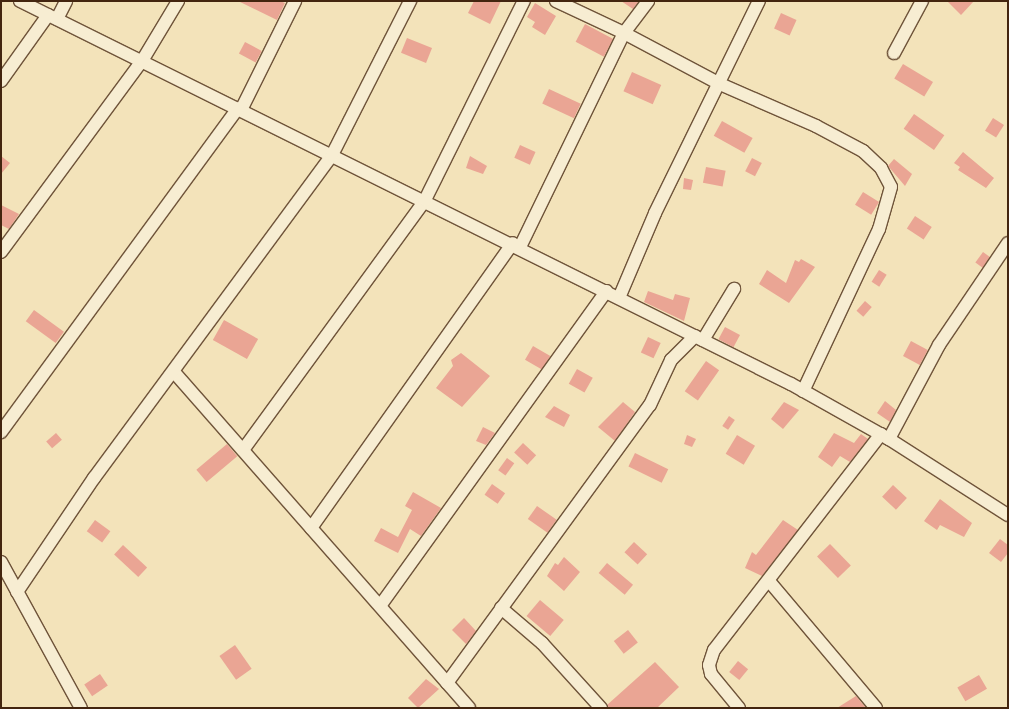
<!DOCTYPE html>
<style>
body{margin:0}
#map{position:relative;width:1009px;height:709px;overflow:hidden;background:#f3e3ba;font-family:"Libre Bodoni",serif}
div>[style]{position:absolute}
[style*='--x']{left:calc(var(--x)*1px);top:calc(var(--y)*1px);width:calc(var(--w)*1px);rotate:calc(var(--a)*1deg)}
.building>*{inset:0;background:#eaa594;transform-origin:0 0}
.roads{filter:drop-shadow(1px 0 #6f543a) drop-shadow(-1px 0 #6f543a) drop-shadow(0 1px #6f543a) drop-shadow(0 -1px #6f543a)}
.minor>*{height:12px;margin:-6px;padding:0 6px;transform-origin:6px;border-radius:6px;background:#f7edd2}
span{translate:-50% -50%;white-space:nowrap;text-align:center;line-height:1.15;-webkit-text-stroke:3.5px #f7edd2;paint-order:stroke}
.frame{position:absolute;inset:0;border:2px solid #43250f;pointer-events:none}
</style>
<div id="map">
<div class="building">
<i style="clip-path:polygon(238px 1px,280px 1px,285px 3px,277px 20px)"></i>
<i style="clip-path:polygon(474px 1px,501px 1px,490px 24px,468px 13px)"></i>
<i style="clip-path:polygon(621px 1px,639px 1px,633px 9px)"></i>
<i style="clip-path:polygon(947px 1px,974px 1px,961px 15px)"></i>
<i style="clip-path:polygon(535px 3px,556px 16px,545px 35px,532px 27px,535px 22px,527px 17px)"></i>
<i style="left:781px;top:13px;width:17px;height:17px;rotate:24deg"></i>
<i style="left:585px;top:24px;width:32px;height:20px;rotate:28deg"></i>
<i style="left:407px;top:38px;width:27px;height:16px;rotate:22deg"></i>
<i style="left:245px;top:42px;width:19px;height:13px;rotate:28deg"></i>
<i style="left:903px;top:64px;width:35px;height:17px;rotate:31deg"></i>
<i style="left:632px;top:72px;width:32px;height:21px;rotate:24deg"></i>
<i style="left:549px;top:89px;width:35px;height:16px;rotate:25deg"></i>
<i style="left:914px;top:114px;width:37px;height:18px;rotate:35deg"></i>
<i style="left:993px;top:118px;width:13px;height:15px;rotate:32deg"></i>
<i style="left:722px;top:121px;width:35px;height:17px;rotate:29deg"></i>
<i style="left:520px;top:145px;width:17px;height:14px;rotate:24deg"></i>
<i style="clip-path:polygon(963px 152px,994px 178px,986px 188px,958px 170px,960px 167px,954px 163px)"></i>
<i style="clip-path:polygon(1px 156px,10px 163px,1px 174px)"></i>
<i style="clip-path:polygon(470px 156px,487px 166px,483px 174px,466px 168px)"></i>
<i style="left:752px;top:158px;width:11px;height:15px;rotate:27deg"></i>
<i style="clip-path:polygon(894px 159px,912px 174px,905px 186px,888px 166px)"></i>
<i style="left:706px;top:167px;width:20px;height:16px;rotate:11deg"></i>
<i style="clip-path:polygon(684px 178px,693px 180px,691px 190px,683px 189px)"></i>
<i style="left:863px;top:192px;width:19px;height:15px;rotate:32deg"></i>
<i style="clip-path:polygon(1px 205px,19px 214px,9px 229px,1px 225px)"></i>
<i style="left:915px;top:216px;width:20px;height:15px;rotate:33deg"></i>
<i style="left:983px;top:252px;width:9px;height:13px;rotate:36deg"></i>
<i style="clip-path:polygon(801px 259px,815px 267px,789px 303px,759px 284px,767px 270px,786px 283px,795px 260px,799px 262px)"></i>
<i style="left:879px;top:270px;width:9px;height:14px;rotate:32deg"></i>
<i style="clip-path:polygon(648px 291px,673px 300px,675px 294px,690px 298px,684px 321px,644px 302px)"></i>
<i style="left:865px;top:301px;width:9px;height:13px;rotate:41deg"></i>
<i style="left:34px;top:310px;width:37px;height:14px;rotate:36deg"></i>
<i style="left:224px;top:320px;width:39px;height:23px;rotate:29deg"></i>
<i style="left:725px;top:327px;width:17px;height:14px;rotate:28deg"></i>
<i style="left:648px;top:337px;width:14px;height:17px;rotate:25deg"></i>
<i style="left:911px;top:341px;width:19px;height:17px;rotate:28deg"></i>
<i style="left:533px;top:346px;width:20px;height:16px;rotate:30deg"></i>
<i style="clip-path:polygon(461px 353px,490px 376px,462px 407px,436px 388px,453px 366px,451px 360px)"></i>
<i style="left:706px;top:361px;width:16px;height:37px;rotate:35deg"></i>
<i style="left:577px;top:369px;width:18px;height:17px;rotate:29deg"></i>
<i style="clip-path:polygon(885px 401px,896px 410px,890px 422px,877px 413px)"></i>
<i style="clip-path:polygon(623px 402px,635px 412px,615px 441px,598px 427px)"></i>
<i style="clip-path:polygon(784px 402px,799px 410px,783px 429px,771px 419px)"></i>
<i style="clip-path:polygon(554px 406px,570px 415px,564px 427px,545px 417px)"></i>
<i style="left:729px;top:416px;width:7px;height:12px;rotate:34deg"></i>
<i style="clip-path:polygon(483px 427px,495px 433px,486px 445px,476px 441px)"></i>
<i style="left:56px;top:433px;width:9px;height:13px;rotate:49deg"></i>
<i style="clip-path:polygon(834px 433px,854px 443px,861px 434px,868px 439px,850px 462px,840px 456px,832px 467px,818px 457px)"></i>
<i style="clip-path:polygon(687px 435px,696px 439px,692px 447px,684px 444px)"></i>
<i style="left:737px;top:435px;width:21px;height:22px;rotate:31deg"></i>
<i style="left:523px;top:443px;width:18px;height:13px;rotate:43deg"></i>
<i style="left:227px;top:444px;width:16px;height:40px;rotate:50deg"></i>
<i style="left:635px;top:453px;width:37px;height:15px;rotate:26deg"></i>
<i style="left:507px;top:458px;width:9px;height:15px;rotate:36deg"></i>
<i style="left:492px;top:484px;width:16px;height:13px;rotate:35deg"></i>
<i style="left:893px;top:485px;width:19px;height:16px;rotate:43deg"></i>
<i style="clip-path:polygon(413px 492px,441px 508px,421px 536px,410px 529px,398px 553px,374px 541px,381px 528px,398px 537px,412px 510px,405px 506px)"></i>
<i style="clip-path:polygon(940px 499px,972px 523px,964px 537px,940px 525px,937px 530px,924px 521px)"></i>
<i style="left:537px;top:506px;width:24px;height:16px;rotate:35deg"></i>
<i style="left:95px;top:520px;width:19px;height:14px;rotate:36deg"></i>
<i style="clip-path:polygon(783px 520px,798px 530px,762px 576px,745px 568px,752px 552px,756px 555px)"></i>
<i style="clip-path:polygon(1000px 539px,1008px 545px,1008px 553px,1001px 562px,989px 553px)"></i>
<i style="left:634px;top:542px;width:18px;height:14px;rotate:43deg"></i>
<i style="left:830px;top:544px;width:30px;height:18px;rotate:46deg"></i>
<i style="left:123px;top:545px;width:33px;height:13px;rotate:43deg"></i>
<i style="clip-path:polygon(564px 557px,580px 572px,564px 591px,547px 576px,555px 563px,558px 565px)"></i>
<i style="left:607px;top:563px;width:34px;height:13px;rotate:40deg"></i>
<i style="left:540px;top:600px;width:31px;height:21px;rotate:40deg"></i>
<i style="clip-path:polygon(464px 618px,476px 631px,466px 644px,452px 630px)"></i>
<i style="left:628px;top:630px;width:16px;height:18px;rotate:52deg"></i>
<i style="left:235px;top:645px;width:29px;height:19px;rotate:55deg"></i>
<i style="left:738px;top:661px;width:13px;height:14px;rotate:39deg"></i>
<i style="clip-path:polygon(655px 662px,679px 687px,657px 708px,608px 708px,607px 705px)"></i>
<i style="left:100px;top:674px;width:14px;height:19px;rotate:56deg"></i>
<i style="left:979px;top:675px;width:16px;height:25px;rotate:60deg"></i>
<i style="clip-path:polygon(426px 679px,439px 689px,418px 708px,408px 698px)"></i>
<i style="clip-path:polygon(856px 696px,866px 708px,837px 708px)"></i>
</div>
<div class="roads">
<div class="minor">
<i style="--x:20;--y:1;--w:861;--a:26.42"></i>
<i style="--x:791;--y:384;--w:112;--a:29.3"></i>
<i style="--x:889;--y:439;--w:141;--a:32.6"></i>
<i style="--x:556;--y:1;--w:75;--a:25.2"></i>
<i style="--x:624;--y:33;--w:40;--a:-53"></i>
<i style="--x:57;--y:19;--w:20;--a:-63"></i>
<i style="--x:894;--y:53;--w:59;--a:-61.7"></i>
<i style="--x:1;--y:81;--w:81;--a:-54.5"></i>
<i style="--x:241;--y:110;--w:122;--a:-63.6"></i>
<i style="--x:520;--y:247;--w:238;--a:-64.1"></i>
<i style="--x:624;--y:33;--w:109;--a:28"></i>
<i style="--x:720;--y:84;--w:105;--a:23.6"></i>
<i style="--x:816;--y:126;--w:53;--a:28"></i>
<i style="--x:863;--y:151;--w:25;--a:43"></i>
<i style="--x:881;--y:168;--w:21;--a:62"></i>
<i style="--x:891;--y:187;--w:44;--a:105.9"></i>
<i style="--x:879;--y:229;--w:179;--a:115.1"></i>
<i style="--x:1;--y:252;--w:237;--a:-53.6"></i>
<i style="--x:142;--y:61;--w:70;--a:-59"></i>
<i style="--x:619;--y:298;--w:92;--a:-67"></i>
<i style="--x:655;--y:213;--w:236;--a:-63.9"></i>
<i style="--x:703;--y:340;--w:60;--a:-58.7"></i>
<i style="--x:174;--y:372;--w:447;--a:48.7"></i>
<i style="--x:1;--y:432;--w:401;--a:-53.8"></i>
<i style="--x:889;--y:439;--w:106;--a:-62"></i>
<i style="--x:939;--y:345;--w:123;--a:-55.9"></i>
<i style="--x:243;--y:450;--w:309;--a:-53.9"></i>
<i style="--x:425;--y:200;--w:222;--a:-63.6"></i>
<i style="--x:311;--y:528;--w:349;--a:-54.7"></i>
<i style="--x:1;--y:562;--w:166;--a:61.3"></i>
<i style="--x:769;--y:581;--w:166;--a:49.9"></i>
<i style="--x:17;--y:592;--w:138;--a:-56"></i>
<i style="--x:94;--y:478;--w:401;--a:-53.6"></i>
<i style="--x:332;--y:155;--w:173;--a:-63.1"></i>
<i style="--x:380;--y:606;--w:388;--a:-54.3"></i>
<i style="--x:501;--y:608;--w:54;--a:40.5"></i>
<i style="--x:542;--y:643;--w:88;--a:47.8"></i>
<i style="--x:447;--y:683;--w:344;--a:-53.9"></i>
<i style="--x:650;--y:405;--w:50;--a:-65"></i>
<i style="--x:671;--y:360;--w:34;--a:-45"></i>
<i style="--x:739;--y:708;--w:44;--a:-129.5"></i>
<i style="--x:711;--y:674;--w:9;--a:-103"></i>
<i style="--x:709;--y:665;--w:16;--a:-72"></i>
<i style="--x:714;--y:650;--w:273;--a:-52.3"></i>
</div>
</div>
<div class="frame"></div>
</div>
